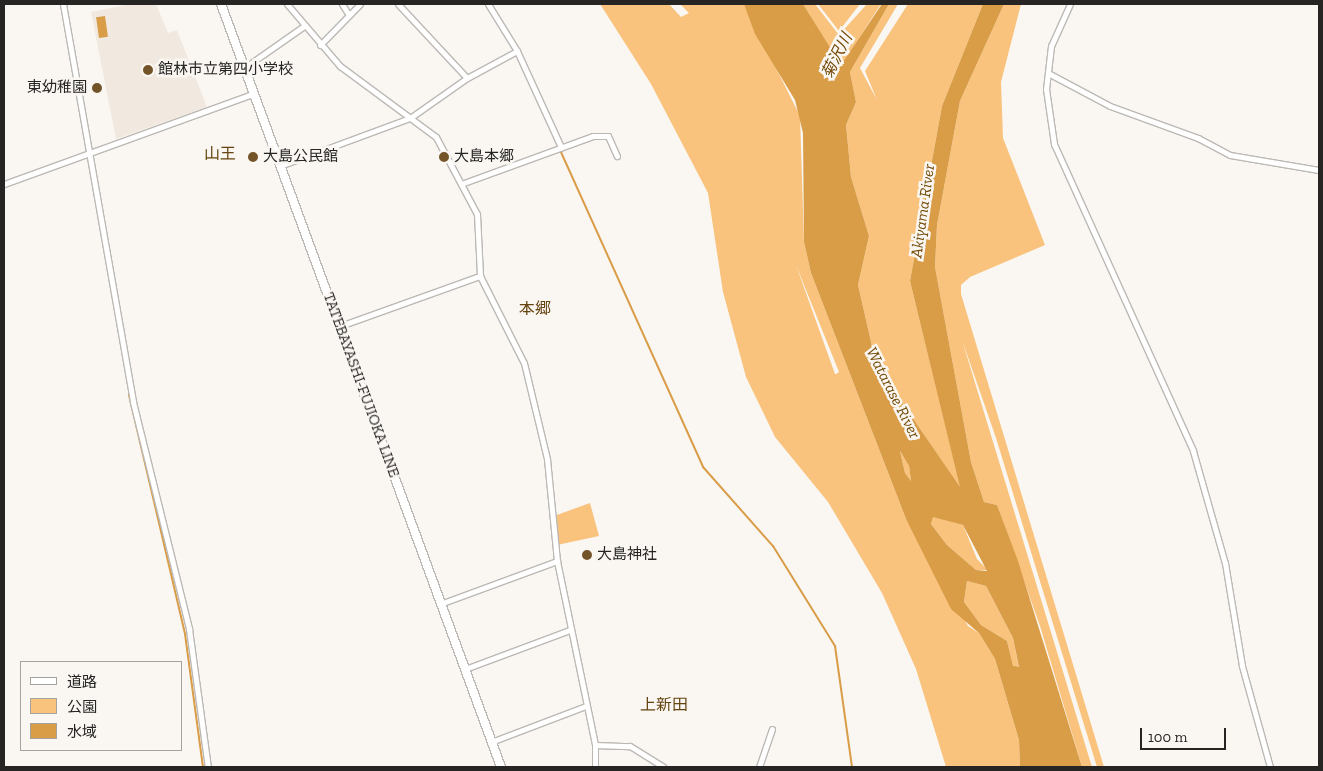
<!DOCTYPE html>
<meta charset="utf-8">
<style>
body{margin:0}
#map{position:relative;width:1323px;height:771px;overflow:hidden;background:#faf7f3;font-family:"Zilla Slab","Noto Sans JP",serif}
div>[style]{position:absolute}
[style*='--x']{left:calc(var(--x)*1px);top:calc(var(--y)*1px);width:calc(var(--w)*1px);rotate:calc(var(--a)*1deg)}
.built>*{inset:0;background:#f1e9df}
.green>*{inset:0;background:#f9c37d}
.water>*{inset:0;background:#d99c47;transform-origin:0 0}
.stream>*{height:2px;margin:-1px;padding:0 1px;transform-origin:1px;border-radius:1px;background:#d99c47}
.roads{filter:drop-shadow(1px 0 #bcb9b5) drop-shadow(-1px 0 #bcb9b5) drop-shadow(0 1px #bcb9b5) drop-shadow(0 -1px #bcb9b5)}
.street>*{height:5px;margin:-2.5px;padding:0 2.5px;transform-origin:2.5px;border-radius:2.5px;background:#fff}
.primary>*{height:8px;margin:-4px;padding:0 4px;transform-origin:4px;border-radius:4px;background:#fff}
.dots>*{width:14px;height:14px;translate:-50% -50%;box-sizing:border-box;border:2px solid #faf7f3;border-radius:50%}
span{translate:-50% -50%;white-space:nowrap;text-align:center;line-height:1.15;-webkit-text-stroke:5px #faf7f3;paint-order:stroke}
.poi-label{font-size:15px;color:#262524}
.left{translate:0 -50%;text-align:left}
.right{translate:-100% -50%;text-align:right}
.street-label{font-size:15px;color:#262524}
.water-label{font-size:16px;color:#734a06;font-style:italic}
.neighbourhood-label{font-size:16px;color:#664410}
.frame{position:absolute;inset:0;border:5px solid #262524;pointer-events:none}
.legend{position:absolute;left:20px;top:661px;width:162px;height:90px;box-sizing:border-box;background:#faf7f3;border:1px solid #a5a3a0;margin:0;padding:6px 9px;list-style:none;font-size:15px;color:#262524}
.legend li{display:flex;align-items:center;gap:10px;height:25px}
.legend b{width:25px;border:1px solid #a5a3a0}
.scale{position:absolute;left:1140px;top:728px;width:86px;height:22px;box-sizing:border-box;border:2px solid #262524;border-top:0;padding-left:6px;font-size:15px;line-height:18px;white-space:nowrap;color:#262524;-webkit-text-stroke:4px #faf7f3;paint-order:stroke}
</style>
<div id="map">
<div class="built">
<i style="clip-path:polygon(130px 4px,156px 4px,168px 33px,177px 30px,207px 107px,116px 139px,91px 12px)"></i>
</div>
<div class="green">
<i style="clip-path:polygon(evenodd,600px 4px,669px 4px,681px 17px,689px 13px,680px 4px,744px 4px,800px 116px,804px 242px,811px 273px,906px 519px,968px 626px,979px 633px,995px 659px,1019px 740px,1020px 767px,946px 767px,916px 669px,882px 593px,828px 502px,775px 437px,746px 377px,723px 292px,708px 193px,651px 84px,600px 4px,796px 265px,839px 372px,836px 374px,835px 374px,796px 265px)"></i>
<i style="clip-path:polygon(803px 4px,815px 4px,839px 35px,867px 4px,881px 4px,841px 66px)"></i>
<i style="clip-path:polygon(818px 4px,860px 4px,839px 31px)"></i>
<i style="clip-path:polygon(889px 4px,898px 4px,860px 68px,877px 100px,865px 71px,908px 4px,983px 4px,942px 106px,910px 281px,961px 489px,892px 388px,872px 346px,858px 285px,869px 236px,851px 177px,846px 125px,856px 102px,850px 72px)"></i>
<i style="clip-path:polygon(1004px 4px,1021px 4px,1001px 82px,1003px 138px,1045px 245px,970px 277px,961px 285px,961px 294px,1104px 767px,1097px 767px,996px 438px,962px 340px,1092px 767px,1082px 767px,1040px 626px,997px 505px,984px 502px,971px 462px,935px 267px,937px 225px,960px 101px)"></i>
<i style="clip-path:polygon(900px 451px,909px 466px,911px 481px,905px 473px)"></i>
<i style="clip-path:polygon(590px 503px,599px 536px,557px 545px,554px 516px)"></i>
<i style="clip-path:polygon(933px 516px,963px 525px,977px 559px,988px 570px,976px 570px,947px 545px,931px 524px)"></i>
<i style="clip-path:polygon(967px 581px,986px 586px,1013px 638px,1019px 668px,1013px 667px,1007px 641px,981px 625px,964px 602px)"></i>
</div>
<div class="water">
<i style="clip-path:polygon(evenodd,744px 4px,803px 4px,841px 65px,882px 4px,889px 4px,850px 72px,856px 102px,846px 125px,851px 177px,869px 236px,858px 285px,872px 346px,892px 388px,960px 487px,910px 281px,942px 106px,983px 4px,1004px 4px,960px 101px,937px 225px,935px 267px,971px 462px,984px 502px,997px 505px,1018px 561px,1082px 767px,1020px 767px,1019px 740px,995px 659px,979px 633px,951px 609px,906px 519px,811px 273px,804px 242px,803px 133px,795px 100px,755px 34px,744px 4px,900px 451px,909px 466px,911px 481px,905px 473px,900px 451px,744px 4px,933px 517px,963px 525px,987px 571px,976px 570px,947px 545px,931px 524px,933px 517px,744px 4px,967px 581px,986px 586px,1013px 638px,1019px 667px,1013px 666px,1007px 641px,981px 625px,964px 602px,967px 581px)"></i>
<i style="left:105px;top:16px;width:21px;height:9px;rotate:82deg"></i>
</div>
<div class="stream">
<i style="--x:551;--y:130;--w:370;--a:65.7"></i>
<i style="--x:703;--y:467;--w:106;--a:48.5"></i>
<i style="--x:773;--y:546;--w:118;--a:58.2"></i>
<i style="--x:835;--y:646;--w:122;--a:82"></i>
<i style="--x:129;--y:395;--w:245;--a:76.8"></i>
<i style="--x:185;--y:634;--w:134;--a:82.3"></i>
</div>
<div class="roads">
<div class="street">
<i style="--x:63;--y:4;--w:404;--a:80"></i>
<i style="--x:133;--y:402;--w:234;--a:76.1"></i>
<i style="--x:189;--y:629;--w:139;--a:82.2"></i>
<i style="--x:287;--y:4;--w:82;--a:49.5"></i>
<i style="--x:340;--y:66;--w:119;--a:36.5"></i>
<i style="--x:436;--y:137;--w:87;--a:62"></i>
<i style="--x:477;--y:214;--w:62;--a:87.2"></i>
<i style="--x:480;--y:276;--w:97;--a:63.2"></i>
<i style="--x:524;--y:363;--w:99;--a:76.5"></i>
<i style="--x:547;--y:459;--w:102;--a:84.4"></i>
<i style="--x:557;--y:561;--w:188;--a:78.3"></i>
<i style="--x:595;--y:745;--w:22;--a:90"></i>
<i style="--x:342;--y:4;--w:13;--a:58"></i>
<i style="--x:398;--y:4;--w:101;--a:47"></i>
<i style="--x:488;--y:4;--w:55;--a:58.3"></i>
<i style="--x:517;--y:51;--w:106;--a:65.4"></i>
<i style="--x:1070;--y:4;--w:46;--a:114.3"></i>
<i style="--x:1051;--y:46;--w:43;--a:96.6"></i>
<i style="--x:1046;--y:89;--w:56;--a:81.7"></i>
<i style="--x:1054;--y:144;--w:337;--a:65.6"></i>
<i style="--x:1193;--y:451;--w:116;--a:74.1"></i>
<i style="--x:1225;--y:563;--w:104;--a:80.6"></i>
<i style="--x:1242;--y:666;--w:105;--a:74.5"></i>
<i style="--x:320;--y:45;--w:57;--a:-45.7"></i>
<i style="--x:244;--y:68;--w:73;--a:-35"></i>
<i style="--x:1048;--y:73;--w:70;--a:28"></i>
<i style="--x:1110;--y:106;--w:94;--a:20"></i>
<i style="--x:1198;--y:138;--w:36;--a:28"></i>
<i style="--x:1230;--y:155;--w:90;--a:9.6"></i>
<i style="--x:280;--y:166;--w:139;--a:-20.3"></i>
<i style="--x:410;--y:118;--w:70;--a:-35.1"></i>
<i style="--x:467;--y:78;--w:57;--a:-28.4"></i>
<i style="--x:4;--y:184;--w:265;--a:-19.9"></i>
<i style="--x:461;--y:184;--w:140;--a:-20"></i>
<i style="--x:593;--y:136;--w:15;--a:0"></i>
<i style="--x:608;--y:136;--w:22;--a:66"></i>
<i style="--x:340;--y:326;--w:149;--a:-19.7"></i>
<i style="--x:440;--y:604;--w:125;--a:-20.2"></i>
<i style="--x:465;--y:669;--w:112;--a:-20.4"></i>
<i style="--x:491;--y:742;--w:102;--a:-20.8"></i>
<i style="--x:595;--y:745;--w:35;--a:2"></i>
<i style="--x:630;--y:746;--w:39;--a:32"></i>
<i style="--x:759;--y:767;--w:40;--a:-71.1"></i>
</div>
<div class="primary">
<i style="--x:221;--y:4;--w:813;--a:69.85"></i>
</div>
</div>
<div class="dots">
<i style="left:148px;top:70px;background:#735429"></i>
<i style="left:97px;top:88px;background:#735429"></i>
<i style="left:253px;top:157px;background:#735429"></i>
<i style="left:444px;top:157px;background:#735429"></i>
<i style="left:587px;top:555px;background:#735429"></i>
</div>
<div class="poi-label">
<span class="left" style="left:158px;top:70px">館林市立第四小学校</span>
<span class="right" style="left:87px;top:88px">東幼稚園</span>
<span class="left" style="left:263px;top:157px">大島公民館</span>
<span class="left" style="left:454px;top:157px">大島本郷</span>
<span class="left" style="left:597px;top:555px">大島神社</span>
</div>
<div class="street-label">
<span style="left:361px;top:385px;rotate:70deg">TATEBAYASHI-FUJIOKA LINE</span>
</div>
<div class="water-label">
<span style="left:837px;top:56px;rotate:-63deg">菊沢川</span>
<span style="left:923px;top:211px;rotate:-82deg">Akiyama River</span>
<span style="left:893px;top:393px;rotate:63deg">Watarase River</span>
</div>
<div class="neighbourhood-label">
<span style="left:220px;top:154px">山王</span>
<span style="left:535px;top:309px">本郷</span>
<span style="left:664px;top:705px">上新田</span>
</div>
<div class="frame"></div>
<ul class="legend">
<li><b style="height:6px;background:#fff"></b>道路</li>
<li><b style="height:14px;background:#f9c37d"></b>公園</li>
<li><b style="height:14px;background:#d99c47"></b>水域</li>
</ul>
<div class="scale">100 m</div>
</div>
